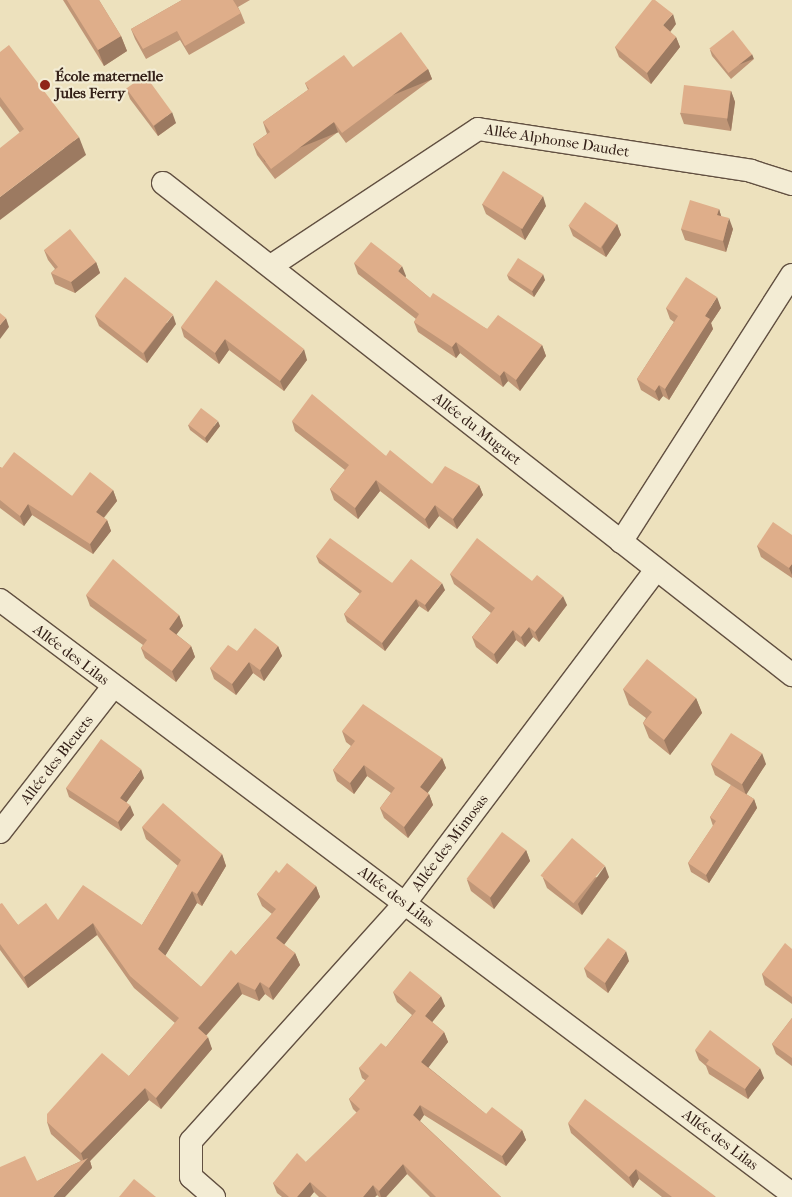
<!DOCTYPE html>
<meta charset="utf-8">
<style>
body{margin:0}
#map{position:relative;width:792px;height:1197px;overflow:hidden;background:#ede1bd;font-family:"IM FELL French Canon",serif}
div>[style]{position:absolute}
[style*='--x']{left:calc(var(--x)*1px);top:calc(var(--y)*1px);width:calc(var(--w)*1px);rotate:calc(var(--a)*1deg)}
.roads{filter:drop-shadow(1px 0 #625041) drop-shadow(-1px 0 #625041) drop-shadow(0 1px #625041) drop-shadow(0 -1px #625041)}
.street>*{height:22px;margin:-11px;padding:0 11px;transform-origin:11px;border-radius:11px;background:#f3ecd4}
.wall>*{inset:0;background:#c09677}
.shaded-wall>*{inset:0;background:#9c7a61;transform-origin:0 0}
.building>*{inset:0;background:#dfae8a;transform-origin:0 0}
.dots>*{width:14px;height:14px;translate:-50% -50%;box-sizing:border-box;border:2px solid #f3ecd4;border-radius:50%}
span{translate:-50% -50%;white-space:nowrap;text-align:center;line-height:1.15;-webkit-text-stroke:4.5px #f3ecd4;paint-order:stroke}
.poi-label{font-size:15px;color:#342018;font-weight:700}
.left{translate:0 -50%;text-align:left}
.street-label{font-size:15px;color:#342018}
</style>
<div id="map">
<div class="roads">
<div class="street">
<i style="--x:163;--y:183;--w:799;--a:38.03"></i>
<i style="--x:271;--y:266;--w:248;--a:-33.5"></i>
<i style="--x:478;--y:129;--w:276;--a:8.7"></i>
<i style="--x:751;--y:171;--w:43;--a:17.6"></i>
<i style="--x:621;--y:542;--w:317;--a:-57.4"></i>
<i style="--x:0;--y:600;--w:990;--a:36.87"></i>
<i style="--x:0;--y:832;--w:184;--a:-52.1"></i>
<i style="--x:214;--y:1197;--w:30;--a:-139"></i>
<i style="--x:191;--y:1177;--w:36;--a:-90"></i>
<i style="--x:191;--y:1141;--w:320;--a:-48"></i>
<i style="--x:405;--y:903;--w:417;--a:-53"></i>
</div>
</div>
<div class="wall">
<i style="clip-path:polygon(63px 0,99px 0,121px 36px,127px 51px,104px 66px)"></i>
<i style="clip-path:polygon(182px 0,250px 0,238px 7px,241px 13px,245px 23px,189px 55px,180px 40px,146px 59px,135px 39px,131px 29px)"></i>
<i style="clip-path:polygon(676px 24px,670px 32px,676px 37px,680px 47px,651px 84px,619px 57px,615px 47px)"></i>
<i style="clip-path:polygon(710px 50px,754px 59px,731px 79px,712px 56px)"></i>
<i style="clip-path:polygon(0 52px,86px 155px,20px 133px,0 106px)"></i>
<i style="clip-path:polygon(353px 67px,428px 69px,432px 79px,346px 143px,338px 132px,275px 179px,257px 155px,253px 144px,267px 134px,263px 122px,308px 90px,305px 83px)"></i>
<i style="clip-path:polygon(126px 88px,176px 123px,158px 136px,130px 99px)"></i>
<i style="clip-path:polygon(731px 91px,735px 102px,731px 131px,684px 124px,680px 113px)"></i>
<i style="clip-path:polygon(482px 204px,546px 206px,525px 240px,486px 214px)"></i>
<i style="clip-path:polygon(719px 209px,721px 216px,733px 229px,726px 252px,685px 240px,681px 229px)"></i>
<i style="clip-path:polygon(617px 224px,621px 235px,606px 257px,573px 236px,569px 226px)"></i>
<i style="clip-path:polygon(44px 250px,96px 262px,100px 273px,75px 293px,55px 284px,51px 273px,55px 269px,48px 260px)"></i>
<i style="clip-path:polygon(354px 263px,406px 276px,405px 277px,430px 298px,487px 329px,542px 345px,546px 356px,520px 391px,508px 381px,503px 387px,460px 353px,456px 358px,418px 332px,414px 322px,416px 319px,358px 274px)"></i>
<i style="clip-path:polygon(507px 275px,545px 280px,534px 297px,509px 280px)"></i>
<i style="clip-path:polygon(666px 308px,721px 308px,711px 323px,713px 329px,669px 400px,663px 396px,659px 401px,641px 390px,637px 379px,674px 322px,670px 319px)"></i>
<i style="clip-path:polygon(95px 316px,176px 324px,147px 363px,99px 326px)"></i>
<i style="clip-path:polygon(181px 327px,307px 360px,284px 391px,229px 350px,219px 364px,184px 337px)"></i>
<i style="clip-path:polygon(292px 421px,386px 456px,432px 484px,479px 485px,483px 495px,457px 529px,439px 516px,429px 529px,380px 491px,358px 519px,334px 500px,330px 489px,345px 470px,295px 431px)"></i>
<i style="clip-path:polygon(188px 425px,220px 426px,207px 443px,190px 430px)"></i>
<i style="clip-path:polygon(0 467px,2px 468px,72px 496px,113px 490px,117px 501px,104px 518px,107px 520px,111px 531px,93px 554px,32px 515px,24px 526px,0 508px)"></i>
<i style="clip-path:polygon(792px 535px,792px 578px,761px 557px,757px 546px)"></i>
<i style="clip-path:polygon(316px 556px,392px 583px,445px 590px,428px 612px,419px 606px,385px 651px,347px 622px,344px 614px,360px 594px,319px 563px)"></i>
<i style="clip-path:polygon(450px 574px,532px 581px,567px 605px,539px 642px,533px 637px,525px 647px,516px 640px,497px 664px,476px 647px,472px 637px,491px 613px,454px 584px)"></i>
<i style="clip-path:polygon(86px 595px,179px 615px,183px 626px,176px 634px,191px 646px,195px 657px,176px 682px,145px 658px,141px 648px,143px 645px,90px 606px)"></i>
<i style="clip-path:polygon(278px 646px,282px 656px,264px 681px,253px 673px,236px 695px,214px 679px,210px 668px,237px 651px)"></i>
<i style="clip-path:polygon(623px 689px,696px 698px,702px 713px,670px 755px,649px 738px,643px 723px,646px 718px,629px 705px)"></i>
<i style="clip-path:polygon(342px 731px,442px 758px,446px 768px,427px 793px,429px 794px,433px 805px,408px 838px,384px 818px,380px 808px,391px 793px,367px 776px,354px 794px,337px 781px,333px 770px,351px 746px,346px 742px)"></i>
<i style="clip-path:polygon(711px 764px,766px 764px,746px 794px,754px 799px,757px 808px,709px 883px,691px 872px,688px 863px,713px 826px,710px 817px,731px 785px,715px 775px)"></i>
<i style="clip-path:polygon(144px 778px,126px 803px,134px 815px,121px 831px,69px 797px,66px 788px)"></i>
<i style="clip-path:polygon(142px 827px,222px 854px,226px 866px,202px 906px,197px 903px,165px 956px,201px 987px,236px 955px,272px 914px,262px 906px,257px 894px,279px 873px,316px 886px,320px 897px,284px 945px,295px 953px,300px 965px,273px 1000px,265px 994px,259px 1001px,242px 994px,206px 1036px,212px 1049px,161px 1109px,149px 1100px,90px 1161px,92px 1168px,37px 1181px,81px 1161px,51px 1134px,47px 1122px,129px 1076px,175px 1023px,134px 988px,97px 935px,28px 988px,0 950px,0 904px,18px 925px,58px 920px,142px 925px,178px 866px,146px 839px)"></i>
<i style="clip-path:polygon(526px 850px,530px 861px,494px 909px,471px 891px,467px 880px)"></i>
<i style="clip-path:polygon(609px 877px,582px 915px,547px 888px,543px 878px)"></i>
<i style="clip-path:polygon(792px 949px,792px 1004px,765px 985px,762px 974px)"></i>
<i style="clip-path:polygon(629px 961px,608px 993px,587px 977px,584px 968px)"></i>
<i style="clip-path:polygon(393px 992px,445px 1006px,432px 1022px,444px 1032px,448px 1042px,428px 1067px,486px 1114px,522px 1130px,526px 1140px,506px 1166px,424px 1115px,420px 1121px,501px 1197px,430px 1197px,407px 1174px,386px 1197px,379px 1197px,377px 1195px,375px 1197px,319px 1197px,314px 1192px,310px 1197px,282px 1197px,277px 1193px,273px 1183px,306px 1162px,357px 1113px,353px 1109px,349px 1099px,366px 1081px,362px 1078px,359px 1068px,386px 1047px,412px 1015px,397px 1002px)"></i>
<i style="clip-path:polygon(792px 1018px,792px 1066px,776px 1054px,772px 1044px)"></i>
<i style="clip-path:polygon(695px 1050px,764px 1078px,748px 1099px,709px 1074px,706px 1066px,699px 1060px)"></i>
<i style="clip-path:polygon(568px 1123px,716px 1197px,662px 1197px,639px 1179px,633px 1188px,571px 1133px)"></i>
</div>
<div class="shaded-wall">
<i style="clip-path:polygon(673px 14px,676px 24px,667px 36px,663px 25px)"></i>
<i style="clip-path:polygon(121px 36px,127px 51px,104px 66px,98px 50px)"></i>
<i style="clip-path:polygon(676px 37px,680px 47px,651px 84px,647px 73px)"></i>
<i style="left:752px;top:54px;width:5px;height:30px;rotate:68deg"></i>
<i style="left:428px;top:69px;width:11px;height:107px;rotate:68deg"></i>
<i style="clip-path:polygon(731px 91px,735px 102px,731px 131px,727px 120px)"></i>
<i style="clip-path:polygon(172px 112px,176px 123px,158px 136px,154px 126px)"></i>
<i style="left:334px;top:122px;width:11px;height:79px;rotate:68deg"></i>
<i style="clip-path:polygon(79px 137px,86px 155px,0 220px,0 197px)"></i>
<i style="clip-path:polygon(543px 196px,546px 206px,525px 240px,521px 229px)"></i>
<i style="clip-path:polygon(719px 209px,722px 219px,717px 215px)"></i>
<i style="clip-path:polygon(729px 218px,733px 229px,726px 252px,723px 241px)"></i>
<i style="clip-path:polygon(617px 224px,621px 235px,606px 257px,602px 247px)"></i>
<i style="clip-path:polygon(96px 262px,100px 273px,75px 293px,71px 282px)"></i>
<i style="clip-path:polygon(402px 266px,406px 276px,402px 282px,398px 271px)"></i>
<i style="clip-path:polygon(543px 274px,545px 280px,534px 297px,532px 291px)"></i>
<i style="clip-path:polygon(717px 297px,721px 308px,711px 323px,713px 329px,669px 400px,665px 389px,705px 316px)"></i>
<i style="clip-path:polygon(173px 315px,176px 324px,147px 363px,144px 353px)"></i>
<i style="clip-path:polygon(6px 318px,9px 327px,0 339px,0 325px)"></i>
<i style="clip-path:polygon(225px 339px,229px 350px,219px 364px,215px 353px)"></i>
<i style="clip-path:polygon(456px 342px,460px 353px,456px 358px,452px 347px)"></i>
<i style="clip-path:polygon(542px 345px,546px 356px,520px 391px,516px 380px)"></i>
<i style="clip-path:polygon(304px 349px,307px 360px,284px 391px,280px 381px)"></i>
<i style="clip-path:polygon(504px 371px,508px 381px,503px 387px,500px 376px)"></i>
<i style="clip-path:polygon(659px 385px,663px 396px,659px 401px,655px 391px)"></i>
<i style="clip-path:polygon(218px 421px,220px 426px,207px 443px,205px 438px)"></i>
<i style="clip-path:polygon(376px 480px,380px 491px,358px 519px,355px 508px)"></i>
<i style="clip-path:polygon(479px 485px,483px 495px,457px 529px,453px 519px)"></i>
<i style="clip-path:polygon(113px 490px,117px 501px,100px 522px,96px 512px)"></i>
<i style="clip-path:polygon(28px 504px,32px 515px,24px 526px,20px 516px)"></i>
<i style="clip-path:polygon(435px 505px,439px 516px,429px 529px,425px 519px)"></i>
<i style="clip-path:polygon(107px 520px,111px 531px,93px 554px,90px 544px)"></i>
<i style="clip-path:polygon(792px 564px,792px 575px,789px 568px)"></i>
<i style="clip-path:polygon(442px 583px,445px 590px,428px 612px,425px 605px)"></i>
<i style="clip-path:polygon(563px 596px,567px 605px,539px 642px,535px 632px)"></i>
<i style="clip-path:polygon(416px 599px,419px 606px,385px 651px,382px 643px)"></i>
<i style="clip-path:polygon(179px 615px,183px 626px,173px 639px,169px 629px)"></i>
<i style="clip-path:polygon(529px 627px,533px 637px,525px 647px,521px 637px)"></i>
<i style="clip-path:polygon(513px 630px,516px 640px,497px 664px,494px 654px)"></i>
<i style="clip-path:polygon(191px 646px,195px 657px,176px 682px,172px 671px)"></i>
<i style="clip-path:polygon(278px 646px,282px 656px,264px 681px,260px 670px)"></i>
<i style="clip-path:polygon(249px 662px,253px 673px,236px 695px,232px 684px)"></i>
<i style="clip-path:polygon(696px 698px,702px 713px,670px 755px,664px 740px)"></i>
<i style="clip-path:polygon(762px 753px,766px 764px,746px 795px,742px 784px)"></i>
<i style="clip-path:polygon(442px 758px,446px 768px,424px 798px,420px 787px)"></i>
<i style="clip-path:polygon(364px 765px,367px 776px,354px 794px,350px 783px)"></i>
<i style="clip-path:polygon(141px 769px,144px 778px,123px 807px,120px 798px)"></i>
<i style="clip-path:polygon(429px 794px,433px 805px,408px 838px,404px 827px)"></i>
<i style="clip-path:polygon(754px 799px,757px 808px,709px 883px,706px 875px)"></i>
<i style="clip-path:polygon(130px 805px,134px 815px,121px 831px,118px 822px)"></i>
<i style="clip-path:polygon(526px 850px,530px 861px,494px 909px,490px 898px)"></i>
<i style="clip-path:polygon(222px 854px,226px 866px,202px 906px,197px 894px)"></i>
<i style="clip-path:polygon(605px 866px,609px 877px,582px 915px,578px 904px)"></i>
<i style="clip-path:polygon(316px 886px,320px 897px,280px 950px,276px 938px)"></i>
<i style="clip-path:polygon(192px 891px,197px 903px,162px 961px,158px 949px)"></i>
<i style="clip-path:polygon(93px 923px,97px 935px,28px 988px,24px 977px)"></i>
<i style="clip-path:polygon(626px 951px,629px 961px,608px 993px,605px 983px)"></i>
<i style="clip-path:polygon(295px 953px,300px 965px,273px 1000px,269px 988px)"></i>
<i style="clip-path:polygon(238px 982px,242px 994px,202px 1040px,198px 1028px)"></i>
<i style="clip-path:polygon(260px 982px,265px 994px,259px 1001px,255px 990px)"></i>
<i style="clip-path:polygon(441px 996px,445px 1006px,429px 1026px,425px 1016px)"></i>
<i style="clip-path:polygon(444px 1032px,448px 1042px,425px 1072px,421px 1062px)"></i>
<i style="clip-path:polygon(208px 1037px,212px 1049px,161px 1109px,156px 1098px)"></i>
<i style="clip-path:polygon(760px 1068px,764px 1078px,748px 1099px,745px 1089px)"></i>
<i style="clip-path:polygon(145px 1088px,149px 1100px,90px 1161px,92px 1168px,65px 1197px,53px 1197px,84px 1162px,81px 1153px)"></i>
<i style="clip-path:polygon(420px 1105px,424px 1115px,417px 1125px,413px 1115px)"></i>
<i style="clip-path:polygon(522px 1130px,526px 1140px,506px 1166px,502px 1156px)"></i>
<i style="clip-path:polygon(403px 1164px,407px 1174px,386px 1197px,381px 1197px,379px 1191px)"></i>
<i style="clip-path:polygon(636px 1169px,639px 1179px,633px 1188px,629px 1177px)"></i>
<i style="clip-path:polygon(310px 1182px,314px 1192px,310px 1197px,297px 1197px)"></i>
<i style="clip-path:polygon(373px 1185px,377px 1195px,375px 1197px,363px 1197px)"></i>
</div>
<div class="building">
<i style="clip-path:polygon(67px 0,99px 0,121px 36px,98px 50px)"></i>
<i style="clip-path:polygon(182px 0,233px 0,241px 13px,185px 46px,177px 31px,143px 49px,131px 29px)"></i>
<i style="clip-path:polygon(652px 0,655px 0,673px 14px,663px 25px,676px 37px,647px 73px,615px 47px)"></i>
<i style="left:733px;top:30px;width:31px;height:30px;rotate:52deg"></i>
<i style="clip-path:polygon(401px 32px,428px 69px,342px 133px,334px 122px,271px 169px,253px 144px,270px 132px,263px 122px,309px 89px,305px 83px,344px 55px,353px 67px)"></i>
<i style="clip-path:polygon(9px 45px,79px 137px,0 197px,0 148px,24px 129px,0 97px,0 52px)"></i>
<i style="left:145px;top:75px;width:46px;height:23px;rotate:54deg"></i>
<i style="left:684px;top:85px;width:47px;height:28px;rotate:7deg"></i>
<i style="left:503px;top:171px;width:47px;height:39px;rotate:32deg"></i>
<i style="clip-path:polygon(690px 200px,719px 209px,717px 215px,729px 218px,723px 241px,681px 229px)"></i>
<i style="left:585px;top:202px;width:39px;height:29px;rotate:35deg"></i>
<i style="clip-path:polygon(70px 229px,96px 262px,71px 282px,51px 273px,58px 267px,44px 250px)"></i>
<i style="clip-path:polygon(371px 242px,402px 266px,398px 271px,430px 298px,433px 293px,487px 329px,498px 315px,542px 345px,516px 380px,504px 371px,500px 376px,456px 342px,452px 347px,414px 322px,419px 314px,354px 263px)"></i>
<i style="left:518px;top:258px;width:30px;height:20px;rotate:33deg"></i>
<i style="left:125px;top:277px;width:61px;height:49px;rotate:38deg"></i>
<i style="clip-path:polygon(686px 277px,717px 297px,705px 316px,710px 319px,665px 389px,659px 385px,655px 391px,637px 379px,678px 316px,666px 308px)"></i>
<i style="clip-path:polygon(216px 280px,304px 349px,280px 381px,225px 339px,215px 353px,181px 327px)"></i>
<i style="clip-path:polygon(0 313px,6px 318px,0 325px)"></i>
<i style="clip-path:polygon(312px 394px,386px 456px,390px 450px,432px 484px,445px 466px,479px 485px,453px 519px,435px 505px,425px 519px,376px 480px,355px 508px,330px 489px,349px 465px,292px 421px)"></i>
<i style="left:201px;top:408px;width:21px;height:21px;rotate:37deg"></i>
<i style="clip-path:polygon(14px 452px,72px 496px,90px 472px,113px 490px,96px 512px,107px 520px,90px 544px,28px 504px,20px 516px,0 500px,0 467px,2px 468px)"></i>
<i style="clip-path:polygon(773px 522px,792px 535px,792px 564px,789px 568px,757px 546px)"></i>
<i style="clip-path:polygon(330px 538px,392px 583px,411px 559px,442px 583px,425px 605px,416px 599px,382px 643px,344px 614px,362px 591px,316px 556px)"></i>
<i style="clip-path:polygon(477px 538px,532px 581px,537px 575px,563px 596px,535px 632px,529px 627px,521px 637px,513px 630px,494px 654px,472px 637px,495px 608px,450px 574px)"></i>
<i style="clip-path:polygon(113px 559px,179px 615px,169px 629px,191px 646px,172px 671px,141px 648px,147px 640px,86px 595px)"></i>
<i style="clip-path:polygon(255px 628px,278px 646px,260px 670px,249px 662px,232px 684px,210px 668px,228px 645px,237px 651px)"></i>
<i style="clip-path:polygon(647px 659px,696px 698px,664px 740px,643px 723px,652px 712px,623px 689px)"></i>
<i style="clip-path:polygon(363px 704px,442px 758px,420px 787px,429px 794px,404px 827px,380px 808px,395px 788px,364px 765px,350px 783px,333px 770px,355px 741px,342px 731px)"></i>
<i style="left:731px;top:733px;width:37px;height:37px;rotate:33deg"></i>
<i style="clip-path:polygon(101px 739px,141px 769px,120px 798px,130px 805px,118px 822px,66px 788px)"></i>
<i style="clip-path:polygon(731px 785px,754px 799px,706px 875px,688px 863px,716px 821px,710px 817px)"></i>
<i style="clip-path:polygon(163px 803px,222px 854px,197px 894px,192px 891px,158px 949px,201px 987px,231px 950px,236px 955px,276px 909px,257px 894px,276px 870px,279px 873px,287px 863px,316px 886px,276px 938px,295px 953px,269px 988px,260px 982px,255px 990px,238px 982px,198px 1028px,208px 1037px,156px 1098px,145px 1088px,81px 1153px,47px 1122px,47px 1114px,102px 1053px,129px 1076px,179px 1018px,130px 976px,93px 923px,24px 977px,0 944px,0 904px,2px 903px,18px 925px,46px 903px,58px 920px,83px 885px,142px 925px,181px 860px,142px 827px)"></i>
<i style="left:502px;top:832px;width:30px;height:59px;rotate:37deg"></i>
<i style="left:572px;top:838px;width:43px;height:49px;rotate:40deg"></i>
<i style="clip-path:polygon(608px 938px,626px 951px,605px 983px,584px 968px)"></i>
<i style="clip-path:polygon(785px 943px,792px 949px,792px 997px,762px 974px)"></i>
<i style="clip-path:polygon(410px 971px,441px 996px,425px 1016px,444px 1032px,421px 1062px,486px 1114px,492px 1107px,522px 1130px,502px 1156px,420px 1105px,413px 1115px,501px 1197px,436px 1197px,403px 1164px,379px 1191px,373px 1185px,363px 1197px,327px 1197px,310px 1182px,297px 1197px,289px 1197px,273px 1183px,297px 1153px,306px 1162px,360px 1109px,349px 1099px,369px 1076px,359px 1068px,381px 1043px,386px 1047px,416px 1011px,393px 992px)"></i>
<i style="clip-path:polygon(792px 1018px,792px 1058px,772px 1044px)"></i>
<i style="clip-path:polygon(710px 1030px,760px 1068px,745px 1089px,706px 1064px,709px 1060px,695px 1050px)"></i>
<i style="clip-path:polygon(585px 1099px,715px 1196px,714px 1197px,672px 1197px,636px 1169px,629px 1177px,568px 1123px)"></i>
<i style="clip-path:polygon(25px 1156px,37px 1181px,88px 1158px,53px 1197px,0 1197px,0 1167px)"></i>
<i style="clip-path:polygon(134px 1179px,156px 1197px,119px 1197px)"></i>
</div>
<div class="dots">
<i style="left:45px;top:85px;background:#8f2418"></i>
</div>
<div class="poi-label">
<span class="left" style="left:55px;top:85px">École maternelle<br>Jules Ferry</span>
</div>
<div class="street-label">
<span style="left:557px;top:141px;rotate:9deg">Allée Alphonse Daudet</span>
<span style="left:477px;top:429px;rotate:38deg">Allée du Muguet</span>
<span style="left:71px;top:655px;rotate:37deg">Allée des Lilas</span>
<span style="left:57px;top:760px;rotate:-52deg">Allée des Bleuets</span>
<span style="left:450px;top:843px;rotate:-53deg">Allée des Mimosas</span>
<span style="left:396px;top:897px;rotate:37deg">Allée des Lilas</span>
<span style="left:720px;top:1140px;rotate:37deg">Allée des Lilas</span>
</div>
</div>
